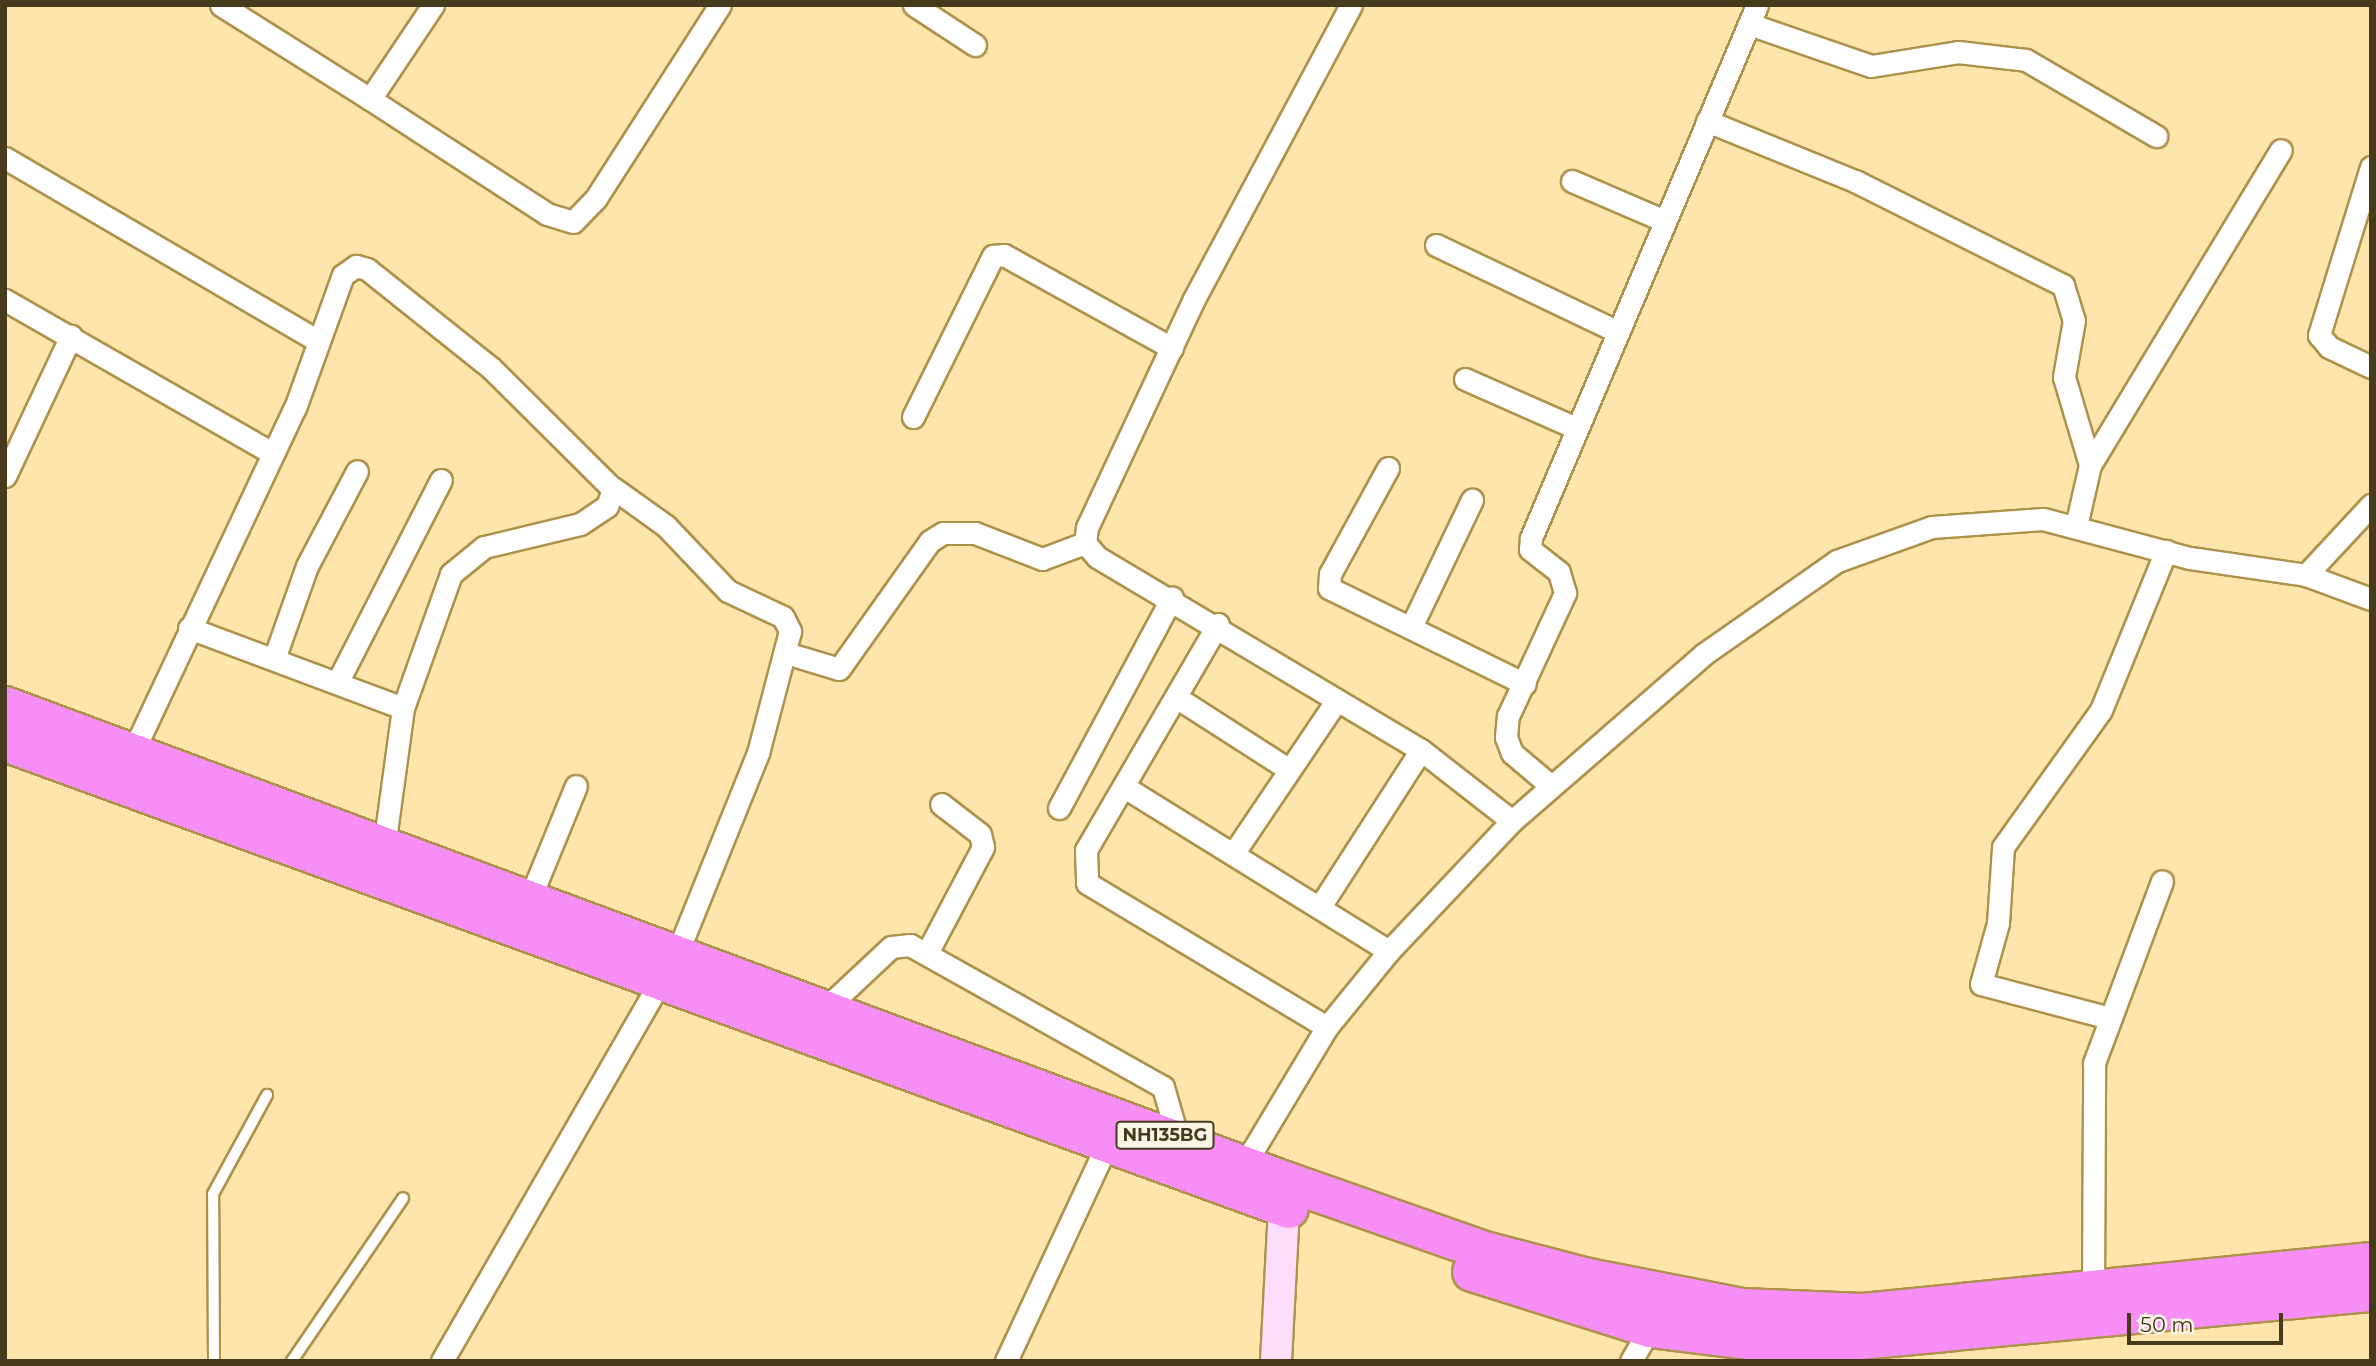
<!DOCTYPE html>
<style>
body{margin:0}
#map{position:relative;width:2376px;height:1366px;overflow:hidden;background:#fde5ac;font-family:Montserrat,sans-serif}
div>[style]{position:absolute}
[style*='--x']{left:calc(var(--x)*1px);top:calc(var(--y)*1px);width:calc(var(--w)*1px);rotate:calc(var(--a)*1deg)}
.roads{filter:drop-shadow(2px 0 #ae924b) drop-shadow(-2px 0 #ae924b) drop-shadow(0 2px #ae924b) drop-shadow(0 -2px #ae924b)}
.lane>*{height:10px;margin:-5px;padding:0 5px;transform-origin:5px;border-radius:5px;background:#fff}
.street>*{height:21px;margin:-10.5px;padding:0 10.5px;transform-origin:10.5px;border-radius:10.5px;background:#fff}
.secondary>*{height:30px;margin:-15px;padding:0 15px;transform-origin:15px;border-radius:15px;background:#fdddfc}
.highway>*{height:38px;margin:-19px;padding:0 19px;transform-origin:19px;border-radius:19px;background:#f78ef5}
span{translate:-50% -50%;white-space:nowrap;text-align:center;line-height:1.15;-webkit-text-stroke:7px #faf4e6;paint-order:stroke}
.shield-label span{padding:2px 5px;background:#faf4e6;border:2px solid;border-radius:5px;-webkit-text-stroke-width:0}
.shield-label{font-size:18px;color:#463a1c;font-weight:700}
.frame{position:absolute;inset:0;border:7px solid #463a1c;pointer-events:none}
.scale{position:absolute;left:2127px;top:1313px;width:156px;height:32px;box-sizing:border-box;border:4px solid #463a1c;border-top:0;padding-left:9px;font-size:21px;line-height:24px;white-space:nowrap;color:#463a1c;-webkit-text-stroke:5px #faf4e6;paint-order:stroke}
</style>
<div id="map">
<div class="roads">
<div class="lane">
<i style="--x:214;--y:1361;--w:167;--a:-90.3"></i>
<i style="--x:213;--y:1194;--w:113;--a:-61.4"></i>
<i style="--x:292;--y:1361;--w:197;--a:-55.7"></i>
</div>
<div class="street">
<i style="--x:221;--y:5;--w:176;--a:32.2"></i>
<i style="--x:433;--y:5;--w:113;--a:123.8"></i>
<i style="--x:370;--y:99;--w:211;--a:33"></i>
<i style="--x:547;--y:214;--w:27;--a:17"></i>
<i style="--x:573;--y:222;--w:33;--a:-46"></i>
<i style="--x:596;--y:198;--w:229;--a:-57.3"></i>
<i style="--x:914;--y:5;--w:73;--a:33.3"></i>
<i style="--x:1351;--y:5;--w:333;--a:118.1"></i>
<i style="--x:1194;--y:299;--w:252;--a:115.1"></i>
<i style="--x:1087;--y:527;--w:16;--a:97"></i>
<i style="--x:1085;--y:543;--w:18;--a:49"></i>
<i style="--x:1097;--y:557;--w:377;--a:30.8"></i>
<i style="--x:1421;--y:750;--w:115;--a:38"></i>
<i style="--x:1749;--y:24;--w:129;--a:19"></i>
<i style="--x:1871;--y:66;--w:88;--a:-9.1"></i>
<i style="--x:1958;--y:52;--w:68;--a:6.7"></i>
<i style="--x:2026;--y:60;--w:151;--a:30.3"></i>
<i style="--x:1707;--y:121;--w:160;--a:22.1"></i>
<i style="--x:1855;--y:181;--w:233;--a:26.6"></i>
<i style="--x:2063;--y:285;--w:37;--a:73"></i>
<i style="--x:2074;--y:320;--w:58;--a:100"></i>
<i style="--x:2064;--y:377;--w:92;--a:73.5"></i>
<i style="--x:2090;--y:465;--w:63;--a:102.9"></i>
<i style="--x:5;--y:158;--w:360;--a:30.3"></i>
<i style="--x:2371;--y:167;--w:176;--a:107.2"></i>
<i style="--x:2319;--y:335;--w:16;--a:50"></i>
<i style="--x:2329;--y:347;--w:47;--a:25.5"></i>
<i style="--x:1572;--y:181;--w:101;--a:23.3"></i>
<i style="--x:1436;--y:245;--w:202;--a:25.5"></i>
<i style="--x:5;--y:300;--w:308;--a:29.8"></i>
<i style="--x:1465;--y:379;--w:121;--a:23.8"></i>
<i style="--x:913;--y:417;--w:180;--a:-63.6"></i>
<i style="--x:993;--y:256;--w:11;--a:-5"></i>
<i style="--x:1004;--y:255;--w:192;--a:29"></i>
<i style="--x:2090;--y:465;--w:368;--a:-58.8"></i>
<i style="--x:1388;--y:468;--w:121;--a:118.7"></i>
<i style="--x:1330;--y:574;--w:14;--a:94"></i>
<i style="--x:1329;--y:588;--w:218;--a:26.1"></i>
<i style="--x:5;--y:476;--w:155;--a:-64.8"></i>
<i style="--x:613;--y:488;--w:65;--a:35.6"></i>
<i style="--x:666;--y:526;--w:90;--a:46.4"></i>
<i style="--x:728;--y:591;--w:61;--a:25.3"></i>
<i style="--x:783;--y:617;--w:16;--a:63"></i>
<i style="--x:790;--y:631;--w:126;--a:104.7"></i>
<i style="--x:758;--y:753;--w:216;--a:112"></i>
<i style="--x:2306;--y:575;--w:96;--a:-47.1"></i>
<i style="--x:1218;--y:624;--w:262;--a:120.3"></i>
<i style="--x:1086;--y:850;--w:33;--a:88"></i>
<i style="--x:1087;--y:883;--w:280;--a:31"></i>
<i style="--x:1412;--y:625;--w:139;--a:-64.4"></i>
<i style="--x:189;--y:628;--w:228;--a:20.5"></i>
<i style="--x:786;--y:653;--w:55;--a:16.8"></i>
<i style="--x:839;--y:669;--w:157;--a:-54.6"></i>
<i style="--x:930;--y:541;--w:15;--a:-32"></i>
<i style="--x:943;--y:533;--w:32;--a:0"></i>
<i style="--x:975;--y:533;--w:72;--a:21.2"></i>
<i style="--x:1042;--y:559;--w:46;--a:-20.4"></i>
<i style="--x:274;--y:659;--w:99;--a:-70.5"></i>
<i style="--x:307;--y:566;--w:107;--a:-62.2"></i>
<i style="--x:337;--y:683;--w:228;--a:-62.9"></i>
<i style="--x:1179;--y:699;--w:130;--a:32.7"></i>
<i style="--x:129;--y:760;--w:389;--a:-64.8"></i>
<i style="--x:295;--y:408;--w:141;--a:-70.2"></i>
<i style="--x:343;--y:275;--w:16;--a:-35"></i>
<i style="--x:356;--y:266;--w:11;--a:15"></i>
<i style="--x:367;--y:269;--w:159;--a:38.6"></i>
<i style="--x:491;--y:368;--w:172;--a:44.8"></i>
<i style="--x:613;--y:489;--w:18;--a:109"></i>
<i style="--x:607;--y:506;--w:32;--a:146"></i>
<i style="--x:580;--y:524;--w:99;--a:166.5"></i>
<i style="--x:484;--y:547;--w:43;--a:140.7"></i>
<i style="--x:451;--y:574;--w:142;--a:109.7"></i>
<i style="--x:403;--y:708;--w:139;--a:97.8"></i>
<i style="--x:1551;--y:786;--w:51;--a:-139.8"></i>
<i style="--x:1512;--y:753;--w:17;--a:-111"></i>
<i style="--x:1506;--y:737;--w:21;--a:-85"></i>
<i style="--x:1508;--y:716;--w:136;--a:-65.1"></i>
<i style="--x:1565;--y:593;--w:22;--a:-106"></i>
<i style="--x:1559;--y:572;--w:37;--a:-142"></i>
<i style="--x:1530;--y:549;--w:11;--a:-85"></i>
<i style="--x:1531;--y:538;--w:579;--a:-67.02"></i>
<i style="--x:1126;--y:788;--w:309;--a:31.8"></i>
<i style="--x:1059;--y:808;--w:239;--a:-61.8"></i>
<i style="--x:1235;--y:851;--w:182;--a:-56"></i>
<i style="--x:530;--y:898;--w:121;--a:-67.7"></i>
<i style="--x:1321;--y:905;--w:184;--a:-57.2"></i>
<i style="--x:928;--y:951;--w:118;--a:-62.1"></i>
<i style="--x:983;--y:847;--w:13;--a:-103"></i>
<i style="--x:980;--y:834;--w:49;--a:-142.4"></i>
<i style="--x:826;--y:1008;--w:89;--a:-43.2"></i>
<i style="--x:891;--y:947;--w:19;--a:-6"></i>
<i style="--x:910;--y:945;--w:290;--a:29.3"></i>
<i style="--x:1163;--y:1087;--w:54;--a:73.9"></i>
<i style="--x:2106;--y:1017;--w:129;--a:-165.2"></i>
<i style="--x:1981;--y:984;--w:63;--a:-74.4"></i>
<i style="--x:1998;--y:923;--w:76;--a:-86.2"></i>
<i style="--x:2003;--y:847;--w:168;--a:-54.4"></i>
<i style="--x:2101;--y:710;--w:172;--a:-67.8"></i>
<i style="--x:1244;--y:1165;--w:161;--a:-59"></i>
<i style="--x:1327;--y:1027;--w:98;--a:-50.8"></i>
<i style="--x:1389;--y:951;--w:179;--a:-46.6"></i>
<i style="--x:1512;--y:821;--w:254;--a:-41"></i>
<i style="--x:1704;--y:654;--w:162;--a:-35"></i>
<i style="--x:1837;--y:561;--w:101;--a:-19.7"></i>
<i style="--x:1932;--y:527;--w:111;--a:-4.1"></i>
<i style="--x:2043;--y:519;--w:152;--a:14.9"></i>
<i style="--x:2190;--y:558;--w:117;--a:8.3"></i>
<i style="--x:2306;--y:575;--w:69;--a:20.3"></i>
<i style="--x:2093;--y:1288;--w:225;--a:-89.7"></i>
<i style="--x:2094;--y:1063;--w:194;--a:-69.5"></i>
<i style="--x:442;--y:1361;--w:441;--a:-60.1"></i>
<i style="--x:1006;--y:1361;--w:236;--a:-65"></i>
<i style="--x:1631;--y:1361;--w:38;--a:-60"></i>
</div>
<div class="secondary">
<i style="--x:1276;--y:1361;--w:172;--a:-87"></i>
</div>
<div class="highway">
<i style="--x:5;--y:706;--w:1365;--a:20.36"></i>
<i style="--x:1285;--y:1181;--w:215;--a:19.3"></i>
<i style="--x:1488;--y:1252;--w:103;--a:14.6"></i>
<i style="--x:1588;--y:1278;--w:158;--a:11"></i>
<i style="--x:1743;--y:1308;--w:120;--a:2.4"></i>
<i style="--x:1863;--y:1313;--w:511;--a:-5.73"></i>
<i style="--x:5;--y:742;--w:1366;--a:19.99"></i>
<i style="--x:1472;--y:1272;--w:187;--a:17.5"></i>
<i style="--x:1650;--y:1328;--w:147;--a:7"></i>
<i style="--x:1796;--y:1346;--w:578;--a:-5.37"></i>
</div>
</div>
<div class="shield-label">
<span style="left:1165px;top:1135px">NH135BG</span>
</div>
<div class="frame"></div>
<div class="scale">50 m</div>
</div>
